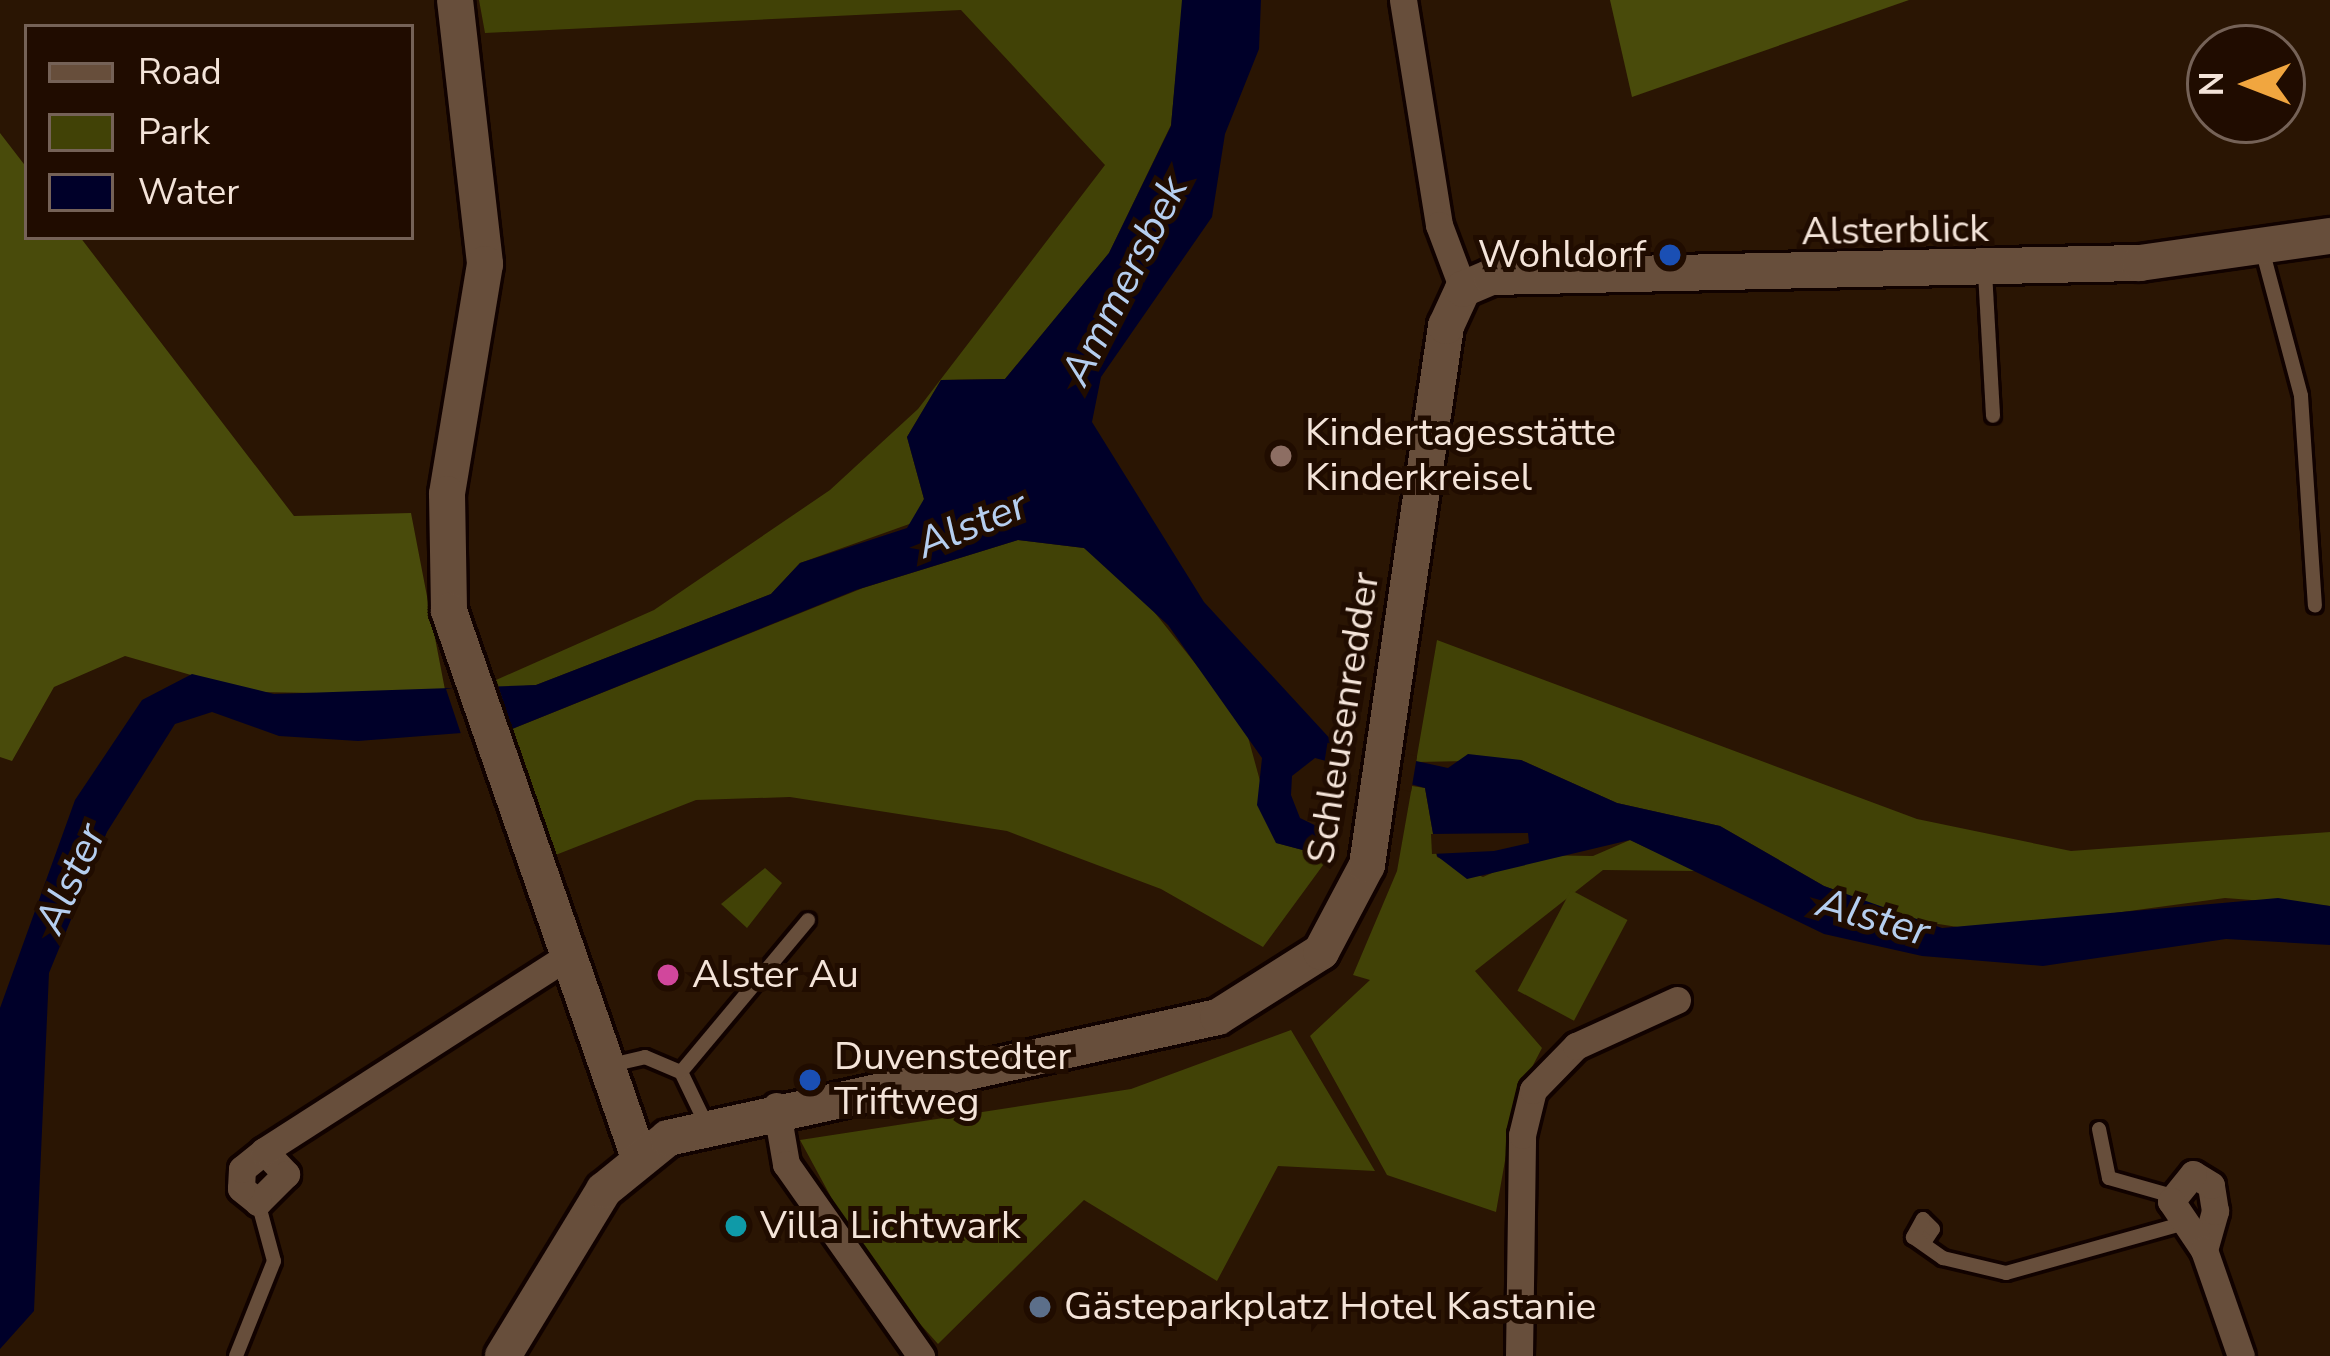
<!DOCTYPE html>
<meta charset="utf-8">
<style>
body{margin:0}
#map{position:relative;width:2330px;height:1356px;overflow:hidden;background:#2a1503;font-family:"Nunito Sans",sans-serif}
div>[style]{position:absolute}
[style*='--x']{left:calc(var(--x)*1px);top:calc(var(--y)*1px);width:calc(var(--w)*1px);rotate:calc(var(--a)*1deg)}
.green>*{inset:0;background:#414206;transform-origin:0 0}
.forest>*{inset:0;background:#494b0b}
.water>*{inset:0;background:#000029}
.pier>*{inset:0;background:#2a1503}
.roads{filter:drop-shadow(3px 0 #110200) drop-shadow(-3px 0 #110200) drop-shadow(0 3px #110200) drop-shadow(0 -3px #110200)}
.lane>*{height:14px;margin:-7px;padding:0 7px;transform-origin:7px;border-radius:7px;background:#674e3b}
.street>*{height:27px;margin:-13.5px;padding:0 13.5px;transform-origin:13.5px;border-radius:13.5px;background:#674e3b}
.secondary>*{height:36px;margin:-18px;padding:0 18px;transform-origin:18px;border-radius:18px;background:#674e3b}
.dots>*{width:33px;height:33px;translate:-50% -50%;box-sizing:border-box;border:6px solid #200c00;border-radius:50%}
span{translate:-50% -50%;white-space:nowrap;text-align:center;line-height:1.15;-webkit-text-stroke:10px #200c00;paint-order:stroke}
.street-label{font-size:39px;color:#f4e4d9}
.poi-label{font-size:39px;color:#f4e4d9}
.right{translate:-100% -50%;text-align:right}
.left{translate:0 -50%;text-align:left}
.water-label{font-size:42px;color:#b5ceef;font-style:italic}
.legend{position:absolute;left:24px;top:24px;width:390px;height:216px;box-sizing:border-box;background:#200c00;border:3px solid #756257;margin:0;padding:15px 21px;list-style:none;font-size:36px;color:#f4e4d9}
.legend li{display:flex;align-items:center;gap:24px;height:60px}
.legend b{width:60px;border:3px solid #756257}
.north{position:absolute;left:2186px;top:24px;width:120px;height:120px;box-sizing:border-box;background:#200c00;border:3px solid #756257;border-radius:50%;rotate:270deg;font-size:33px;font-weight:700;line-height:48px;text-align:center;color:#f4e4d9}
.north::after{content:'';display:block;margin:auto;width:42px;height:54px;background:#f1a63f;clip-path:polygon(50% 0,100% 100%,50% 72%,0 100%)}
</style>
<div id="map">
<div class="green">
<i style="clip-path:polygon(479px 0,1182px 0,1182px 11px,1171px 125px,1109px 253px,1005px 379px,941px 380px,907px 437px,924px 499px,915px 522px,800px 563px,771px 594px,536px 685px,499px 688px,496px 680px,654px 610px,830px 490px,918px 409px,1105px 165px,961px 10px,485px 33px)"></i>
<i style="clip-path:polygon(1018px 540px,1084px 548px,1132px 584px,1245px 726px,1277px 843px,1329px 857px,1263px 947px,1161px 889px,1007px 831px,790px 797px,696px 800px,553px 856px,512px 729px,863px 588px)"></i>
<i style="clip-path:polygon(1437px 640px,1917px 819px,2071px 851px,2330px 832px,2330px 906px,2225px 898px,1983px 931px,1913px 920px,1824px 886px,1720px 826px,1617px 803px,1521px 760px,1416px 762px)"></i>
<i style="clip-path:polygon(1412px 786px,1425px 788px,1437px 857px,1483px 877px,1532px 855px,1593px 856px,1630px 840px,1697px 871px,1603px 870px,1475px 971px,1542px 1048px,1516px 1098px,1496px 1212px,1387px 1175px,1310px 1036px,1370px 980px,1353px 975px,1397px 871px)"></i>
<i style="clip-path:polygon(765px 868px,782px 883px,747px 928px,721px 904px)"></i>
<i style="left:1571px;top:890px;width:64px;height:114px;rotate:28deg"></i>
<i style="clip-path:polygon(1291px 1030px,1375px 1171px,1278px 1166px,1217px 1281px,1084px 1200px,938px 1344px,869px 1267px,800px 1140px,1131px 1089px)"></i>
</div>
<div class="forest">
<i style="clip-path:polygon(1610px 0,1909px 0,1632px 97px)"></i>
<i style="clip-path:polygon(0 133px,27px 168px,27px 237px,80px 237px,294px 516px,411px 513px,446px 695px,250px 692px,125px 656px,54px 687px,12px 761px,0 757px)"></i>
</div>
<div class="water">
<i style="clip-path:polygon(1182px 0,1261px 0,1259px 49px,1225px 134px,1212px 217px,1101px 377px,1092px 422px,1204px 602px,1334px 743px,1448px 768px,1468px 754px,1521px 760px,1617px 803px,1720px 826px,1824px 886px,1942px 928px,2278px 898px,2330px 906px,2330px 945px,2226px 939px,2043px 966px,1922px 956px,1824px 934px,1630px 840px,1467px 879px,1437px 856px,1425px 788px,1315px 758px,1292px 776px,1291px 795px,1300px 818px,1333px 834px,1329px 857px,1276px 843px,1257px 805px,1262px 758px,1168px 625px,1084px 548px,1018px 540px,856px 590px,512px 729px,358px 741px,279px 736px,212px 712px,175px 724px,107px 832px,49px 973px,34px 1311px,0 1349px,0 1008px,75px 800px,142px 700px,192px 674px,274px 694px,536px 685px,771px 594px,800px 563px,907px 528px,924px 499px,907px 437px,941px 380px,1005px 379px,1109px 253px,1171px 126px)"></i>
</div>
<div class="pier">
<i style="clip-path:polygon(497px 682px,514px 735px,463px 740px,446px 689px)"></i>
<i style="clip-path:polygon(1349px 740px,1417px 756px,1411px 792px,1344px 773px)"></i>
<i style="clip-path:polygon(1528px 833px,1529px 843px,1494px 851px,1432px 854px,1431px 834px)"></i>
</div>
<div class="roads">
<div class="lane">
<i style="--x:2262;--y:249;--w:152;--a:75.1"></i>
<i style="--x:2301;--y:396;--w:210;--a:86.2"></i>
<i style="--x:1985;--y:272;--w:144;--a:86.8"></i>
<i style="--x:611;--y:1065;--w:35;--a:-13"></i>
<i style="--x:645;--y:1057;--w:39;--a:23"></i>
<i style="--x:681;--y:1072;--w:58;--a:64.3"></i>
<i style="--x:681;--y:1072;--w:198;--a:-50.1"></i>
<i style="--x:2099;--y:1129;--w:50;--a:78.5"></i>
<i style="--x:2109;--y:1178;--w:66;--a:15.9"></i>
<i style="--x:1925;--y:1241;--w:14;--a:-56"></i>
<i style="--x:1933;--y:1229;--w:14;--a:-135"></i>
<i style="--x:1923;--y:1219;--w:21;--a:119"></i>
<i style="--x:1913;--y:1237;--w:37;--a:35"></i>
<i style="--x:1943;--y:1258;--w:65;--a:13.4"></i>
<i style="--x:2006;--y:1273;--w:183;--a:-15.6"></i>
<i style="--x:236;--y:1356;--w:102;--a:-68.2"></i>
<i style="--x:274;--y:1261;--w:61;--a:-105.2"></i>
</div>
<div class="street">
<i style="--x:1403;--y:0;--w:228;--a:80.9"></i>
<i style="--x:1439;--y:225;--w:68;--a:69.4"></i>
<i style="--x:776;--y:1106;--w:59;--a:80.2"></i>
<i style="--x:786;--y:1164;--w:235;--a:54.9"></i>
<i style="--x:264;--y:1151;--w:32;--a:46"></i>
<i style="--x:286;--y:1174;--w:40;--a:135"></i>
<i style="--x:258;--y:1202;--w:22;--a:-141"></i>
<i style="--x:241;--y:1188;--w:19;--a:-87"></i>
<i style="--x:242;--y:1169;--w:28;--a:-39"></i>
<i style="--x:264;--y:1151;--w:359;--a:-32.7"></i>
<i style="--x:2204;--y:1250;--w:41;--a:-74.2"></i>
<i style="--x:2215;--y:1211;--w:26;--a:-99"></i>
<i style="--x:2211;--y:1185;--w:21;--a:-149"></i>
<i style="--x:2193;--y:1174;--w:35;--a:129"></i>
<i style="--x:2171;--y:1201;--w:59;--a:56"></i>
<i style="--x:2204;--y:1250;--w:112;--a:70.8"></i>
<i style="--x:1519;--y:1356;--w:221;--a:-89.2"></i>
<i style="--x:1522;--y:1135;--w:46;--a:-76.3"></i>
<i style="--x:1533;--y:1090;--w:62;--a:-45.7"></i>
<i style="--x:1576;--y:1046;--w:111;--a:-24.5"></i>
</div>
<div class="secondary">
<i style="--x:455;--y:0;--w:266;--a:83.5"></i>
<i style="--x:485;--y:264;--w:233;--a:99.4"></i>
<i style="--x:447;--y:494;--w:117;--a:89"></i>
<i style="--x:449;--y:611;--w:576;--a:70.84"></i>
<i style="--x:503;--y:1356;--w:194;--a:-58.7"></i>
<i style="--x:604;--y:1190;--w:82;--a:-39.1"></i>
<i style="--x:668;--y:1138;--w:563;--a:-12.41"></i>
<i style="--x:1218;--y:1017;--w:122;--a:-32.3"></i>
<i style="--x:1321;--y:952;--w:98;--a:-62.1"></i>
<i style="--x:1367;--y:865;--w:545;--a:-81.66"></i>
<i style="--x:1446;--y:326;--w:41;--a:-65.3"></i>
<i style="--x:1463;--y:289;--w:30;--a:-23"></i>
<i style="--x:1491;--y:277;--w:649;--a:-1.24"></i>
<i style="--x:2140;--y:263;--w:192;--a:-8.1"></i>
</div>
</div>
<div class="dots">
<i style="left:1670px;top:255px;background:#1a4fb4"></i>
<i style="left:1281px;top:456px;background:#8d6e63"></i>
<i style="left:668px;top:975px;background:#d1479c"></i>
<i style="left:810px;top:1080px;background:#1a4fb4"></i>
<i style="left:736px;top:1226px;background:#0f9aa8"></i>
<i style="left:1040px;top:1307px;background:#5c6f8a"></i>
</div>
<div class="street-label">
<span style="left:1895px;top:231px;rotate:-1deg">Alsterblick</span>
<span style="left:1344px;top:718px;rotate:-81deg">Schleusenredder</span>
</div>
<div class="poi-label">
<span class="right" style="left:1646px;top:255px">Wohldorf</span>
<span class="left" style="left:1305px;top:456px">Kindertagesstätte<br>Kinderkreisel</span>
<span class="left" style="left:692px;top:975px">Alster Au</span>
<span class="left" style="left:834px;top:1080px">Duvenstedter<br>Triftweg</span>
<span class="left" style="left:760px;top:1226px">Villa Lichtwark</span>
<span class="left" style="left:1064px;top:1307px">Gästeparkplatz Hotel Kastanie</span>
</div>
<div class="water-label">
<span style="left:1125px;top:281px;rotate:-63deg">Ammersbek</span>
<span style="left:972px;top:525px;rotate:-22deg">Alster</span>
<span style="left:71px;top:879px;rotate:-66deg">Alster</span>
<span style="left:1873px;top:918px;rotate:16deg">Alster</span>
</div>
<ul class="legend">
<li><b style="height:15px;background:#674e3b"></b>Road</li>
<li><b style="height:33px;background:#414206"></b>Park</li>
<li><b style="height:33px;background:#000029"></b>Water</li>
</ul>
<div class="north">N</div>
</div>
